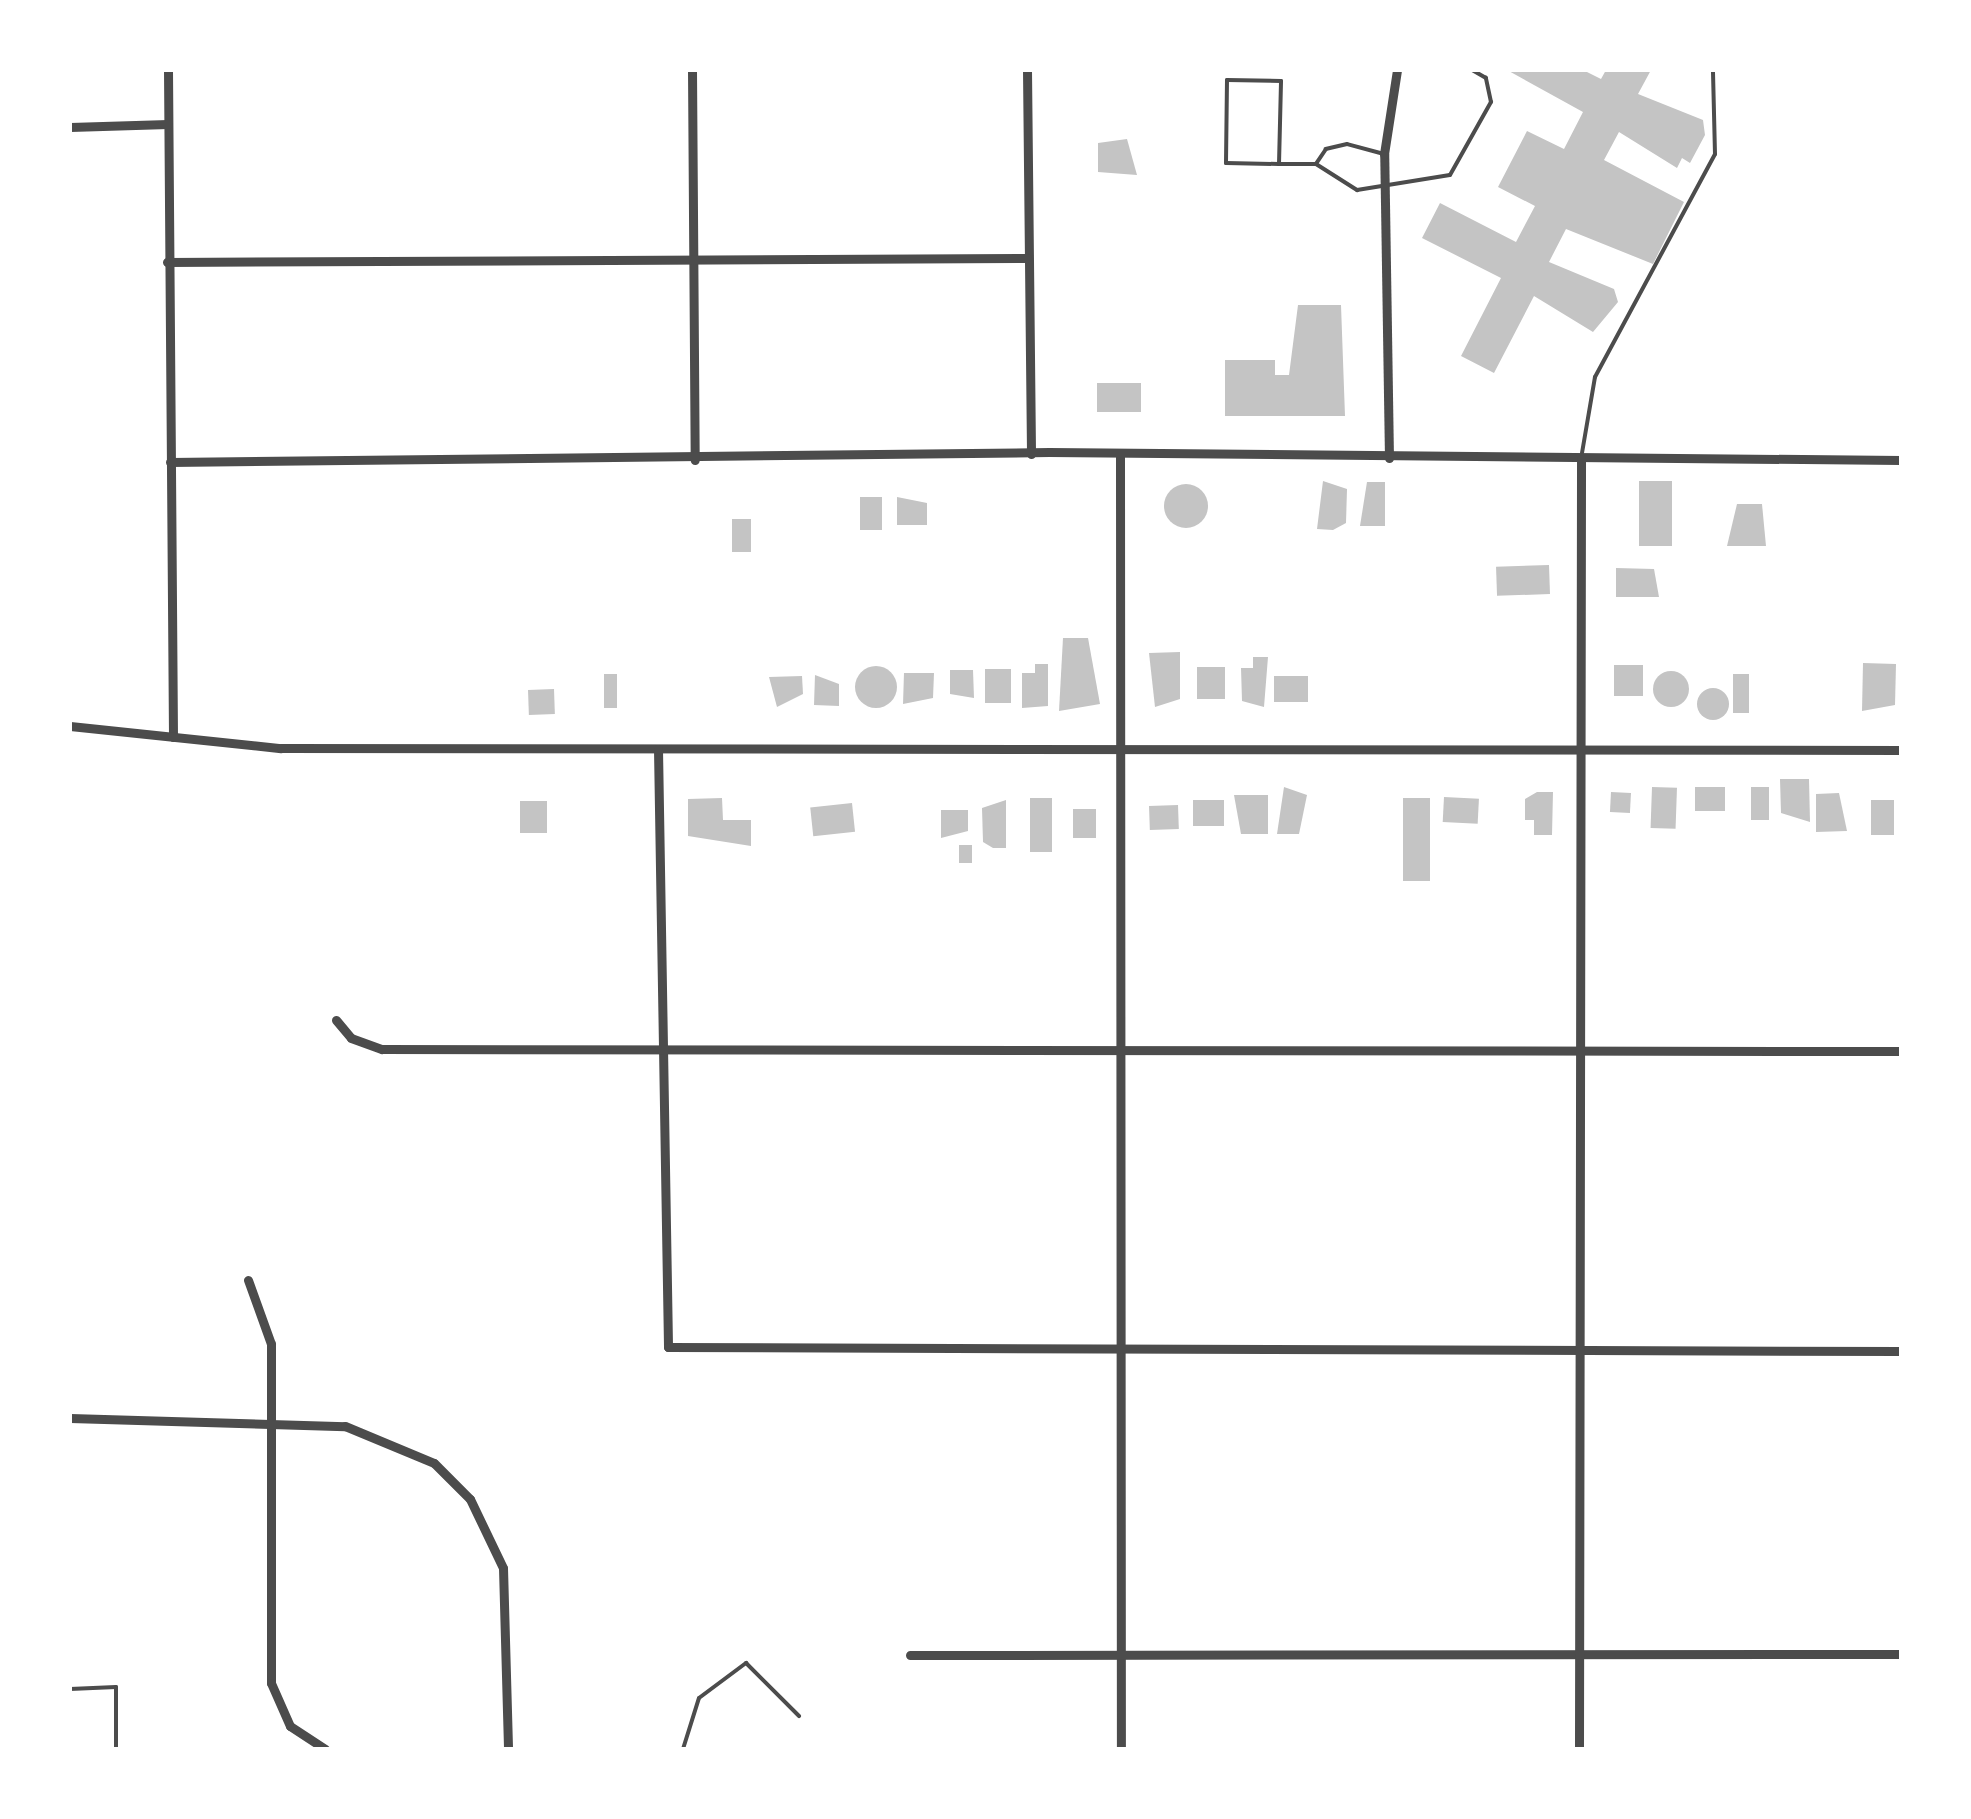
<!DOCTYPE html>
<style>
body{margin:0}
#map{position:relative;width:1971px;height:1819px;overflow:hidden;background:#fff;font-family:Jost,sans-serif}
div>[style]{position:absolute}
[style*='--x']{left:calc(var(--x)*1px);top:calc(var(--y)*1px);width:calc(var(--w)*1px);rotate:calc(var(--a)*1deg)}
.building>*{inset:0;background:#c4c4c4;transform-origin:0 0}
.round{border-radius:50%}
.service>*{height:4px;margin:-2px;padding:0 2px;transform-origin:2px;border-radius:2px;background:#4c4c4c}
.minor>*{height:9px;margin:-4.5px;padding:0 4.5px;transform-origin:4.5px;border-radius:4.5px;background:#4c4c4c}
span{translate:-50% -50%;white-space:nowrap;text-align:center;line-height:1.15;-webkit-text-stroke:8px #fff;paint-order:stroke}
.frame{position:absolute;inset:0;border:72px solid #fff;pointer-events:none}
</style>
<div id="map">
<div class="building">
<i style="clip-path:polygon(1507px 70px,1583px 70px,1601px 79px,1606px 70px,1651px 70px,1638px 94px,1703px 120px,1705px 135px,1690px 163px,1682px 158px,1677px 168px,1619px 132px,1604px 160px,1684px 202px,1653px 264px,1566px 229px,1549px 262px,1614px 289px,1618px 302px,1593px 332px,1534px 296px,1494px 373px,1461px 356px,1501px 278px,1422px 238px,1440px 203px,1516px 242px,1535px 206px,1498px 187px,1527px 131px,1564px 149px,1583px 112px)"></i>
<i style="clip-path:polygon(1127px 139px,1137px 175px,1098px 172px,1098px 143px)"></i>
<i style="clip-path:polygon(1298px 305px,1341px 305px,1345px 416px,1225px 416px,1225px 360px,1275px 360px,1275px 375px,1289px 375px)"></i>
<i style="left:1097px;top:383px;width:44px;height:29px"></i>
<i style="clip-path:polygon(1323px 481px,1347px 489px,1346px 523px,1333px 530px,1317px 529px)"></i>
<i style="left:1639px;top:481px;width:33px;height:65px"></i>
<i style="clip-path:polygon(1367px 482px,1385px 482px,1385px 526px,1360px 526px)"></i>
<i class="round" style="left:1164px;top:484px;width:44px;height:44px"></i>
<i style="left:860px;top:497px;width:22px;height:33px"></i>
<i style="clip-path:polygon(897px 497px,927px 503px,927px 525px,897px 525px)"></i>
<i style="clip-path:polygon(1737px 504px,1762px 504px,1766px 546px,1727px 546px)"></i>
<i style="left:732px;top:519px;width:19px;height:33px"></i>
<i style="left:1549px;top:565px;width:29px;height:53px;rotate:88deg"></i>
<i style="clip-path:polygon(1616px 568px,1654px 569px,1659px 597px,1616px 597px)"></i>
<i style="clip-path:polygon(1063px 638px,1088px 638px,1100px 704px,1059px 711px)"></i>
<i style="clip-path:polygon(1180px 652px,1180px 699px,1155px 707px,1149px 653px)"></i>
<i style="clip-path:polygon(1253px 657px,1268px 657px,1264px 707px,1242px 701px,1241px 668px,1253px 668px)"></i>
<i style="clip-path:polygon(1863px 663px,1896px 664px,1895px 705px,1862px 711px)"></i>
<i style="clip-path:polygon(1035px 664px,1048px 664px,1048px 706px,1022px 708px,1022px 673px,1035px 673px)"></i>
<i style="left:1614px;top:665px;width:29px;height:31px"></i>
<i class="round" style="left:855px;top:666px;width:42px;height:42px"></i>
<i style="left:1197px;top:667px;width:28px;height:32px"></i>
<i style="left:985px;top:669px;width:26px;height:34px"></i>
<i style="clip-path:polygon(950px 670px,973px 670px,974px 698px,950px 694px)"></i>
<i class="round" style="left:1653px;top:671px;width:36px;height:36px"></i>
<i style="clip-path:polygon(904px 673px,934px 673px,933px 698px,903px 704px)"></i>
<i style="left:604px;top:674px;width:13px;height:34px"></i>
<i style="left:1733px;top:674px;width:16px;height:39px"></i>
<i style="clip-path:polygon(815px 675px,839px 684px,839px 706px,814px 705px)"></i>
<i style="clip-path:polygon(802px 676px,803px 694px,777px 707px,769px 677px)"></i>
<i style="left:1274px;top:676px;width:34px;height:26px"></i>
<i class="round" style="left:1697px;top:688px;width:32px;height:32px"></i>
<i style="left:554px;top:689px;width:25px;height:26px;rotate:88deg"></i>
<i style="clip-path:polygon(1780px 779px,1809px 779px,1810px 822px,1781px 813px)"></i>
<i style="clip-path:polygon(1284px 787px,1307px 795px,1299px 834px,1277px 834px)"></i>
<i style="left:1652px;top:787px;width:25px;height:41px;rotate:2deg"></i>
<i style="left:1695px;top:787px;width:30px;height:24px"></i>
<i style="left:1751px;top:787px;width:18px;height:33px"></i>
<i style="clip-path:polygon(1537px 792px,1553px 792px,1552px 835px,1534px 835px,1534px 820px,1525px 820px,1525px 799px)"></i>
<i style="left:1611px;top:792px;width:20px;height:20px;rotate:3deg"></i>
<i style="clip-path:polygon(1839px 793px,1847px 831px,1816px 832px,1816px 794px)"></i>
<i style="clip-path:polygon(1234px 795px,1268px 795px,1268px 834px,1241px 834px)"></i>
<i style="left:1444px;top:797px;width:35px;height:25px;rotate:3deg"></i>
<i style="clip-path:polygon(722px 798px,723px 820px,751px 820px,751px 846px,688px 836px,688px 799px)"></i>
<i style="left:1030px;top:798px;width:22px;height:54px"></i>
<i style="left:1403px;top:798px;width:27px;height:83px"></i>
<i style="clip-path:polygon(1006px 800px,1006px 848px,993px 848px,983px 842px,982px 808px)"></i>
<i style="left:1193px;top:800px;width:31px;height:26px"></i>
<i style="left:1871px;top:800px;width:23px;height:35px"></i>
<i style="left:520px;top:801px;width:27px;height:32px"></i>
<i style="left:852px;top:803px;width:29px;height:42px;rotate:84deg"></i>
<i style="left:1178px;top:805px;width:24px;height:29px;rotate:88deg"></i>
<i style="left:1073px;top:809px;width:23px;height:29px"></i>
<i style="clip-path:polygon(941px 810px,968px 810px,968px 831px,941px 838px)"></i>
<i style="left:959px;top:845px;width:13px;height:18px"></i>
</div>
<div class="service">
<i style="--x:1384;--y:154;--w:38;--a:-165"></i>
<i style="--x:1347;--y:144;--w:22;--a:167"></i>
<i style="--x:1326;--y:149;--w:18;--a:124"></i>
<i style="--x:1316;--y:164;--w:49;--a:32.4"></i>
<i style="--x:1357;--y:190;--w:94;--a:-9.2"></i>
<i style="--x:1450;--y:175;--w:84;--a:-60.7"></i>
<i style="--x:1491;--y:102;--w:25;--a:-102"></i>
<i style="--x:1486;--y:78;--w:16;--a:-150"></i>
<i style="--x:1279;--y:164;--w:83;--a:-88.6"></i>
<i style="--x:1281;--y:81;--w:54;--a:-178.9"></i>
<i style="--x:1227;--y:80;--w:83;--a:90.7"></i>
<i style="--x:1226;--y:163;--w:53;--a:1.1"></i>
<i style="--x:1279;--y:164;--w:37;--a:0"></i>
<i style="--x:1582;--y:453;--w:77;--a:-80.3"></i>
<i style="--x:1595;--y:377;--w:253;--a:-61.7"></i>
<i style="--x:1715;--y:154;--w:84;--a:-91.4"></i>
<i style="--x:70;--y:1689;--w:46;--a:-2.5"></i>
<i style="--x:116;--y:1687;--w:62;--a:90"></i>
<i style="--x:683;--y:1749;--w:53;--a:-72.6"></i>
<i style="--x:699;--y:1698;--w:59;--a:-36.7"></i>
<i style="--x:746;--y:1663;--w:75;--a:45"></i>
</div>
<div class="minor">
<i style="--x:168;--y:70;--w:667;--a:89.57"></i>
<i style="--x:692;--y:70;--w:390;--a:89.6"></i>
<i style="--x:1027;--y:70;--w:384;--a:89.4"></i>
<i style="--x:70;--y:127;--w:98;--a:-1.8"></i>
<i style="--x:167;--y:262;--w:860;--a:-0.27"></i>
<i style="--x:1120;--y:454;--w:1295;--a:89.96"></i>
<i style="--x:1389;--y:458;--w:304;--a:-90.9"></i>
<i style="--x:1384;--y:154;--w:85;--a:-81.2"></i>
<i style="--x:170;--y:462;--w:879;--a:-0.65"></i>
<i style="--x:1049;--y:452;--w:852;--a:0.54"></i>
<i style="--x:70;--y:726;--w:212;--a:6"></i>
<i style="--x:281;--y:748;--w:1620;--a:0.07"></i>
<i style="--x:658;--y:749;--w:598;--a:89.04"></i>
<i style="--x:668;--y:1347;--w:1233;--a:0.19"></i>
<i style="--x:336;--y:1020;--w:23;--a:50"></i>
<i style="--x:351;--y:1038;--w:33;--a:20"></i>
<i style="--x:382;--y:1049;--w:1519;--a:0.08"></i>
<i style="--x:248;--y:1280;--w:68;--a:70.2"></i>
<i style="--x:271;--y:1344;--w:339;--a:90"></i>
<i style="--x:271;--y:1683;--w:47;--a:66.2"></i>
<i style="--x:290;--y:1726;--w:42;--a:33.3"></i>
<i style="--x:70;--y:1418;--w:275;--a:1.7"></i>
<i style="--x:345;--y:1426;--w:96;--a:22.6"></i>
<i style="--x:434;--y:1463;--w:51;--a:45"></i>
<i style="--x:470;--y:1499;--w:76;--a:64.4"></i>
<i style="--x:503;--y:1568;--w:181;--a:88.4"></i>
<i style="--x:910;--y:1655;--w:991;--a:-0.06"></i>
<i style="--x:1579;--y:1749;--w:1290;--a:-89.91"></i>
</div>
<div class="frame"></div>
</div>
